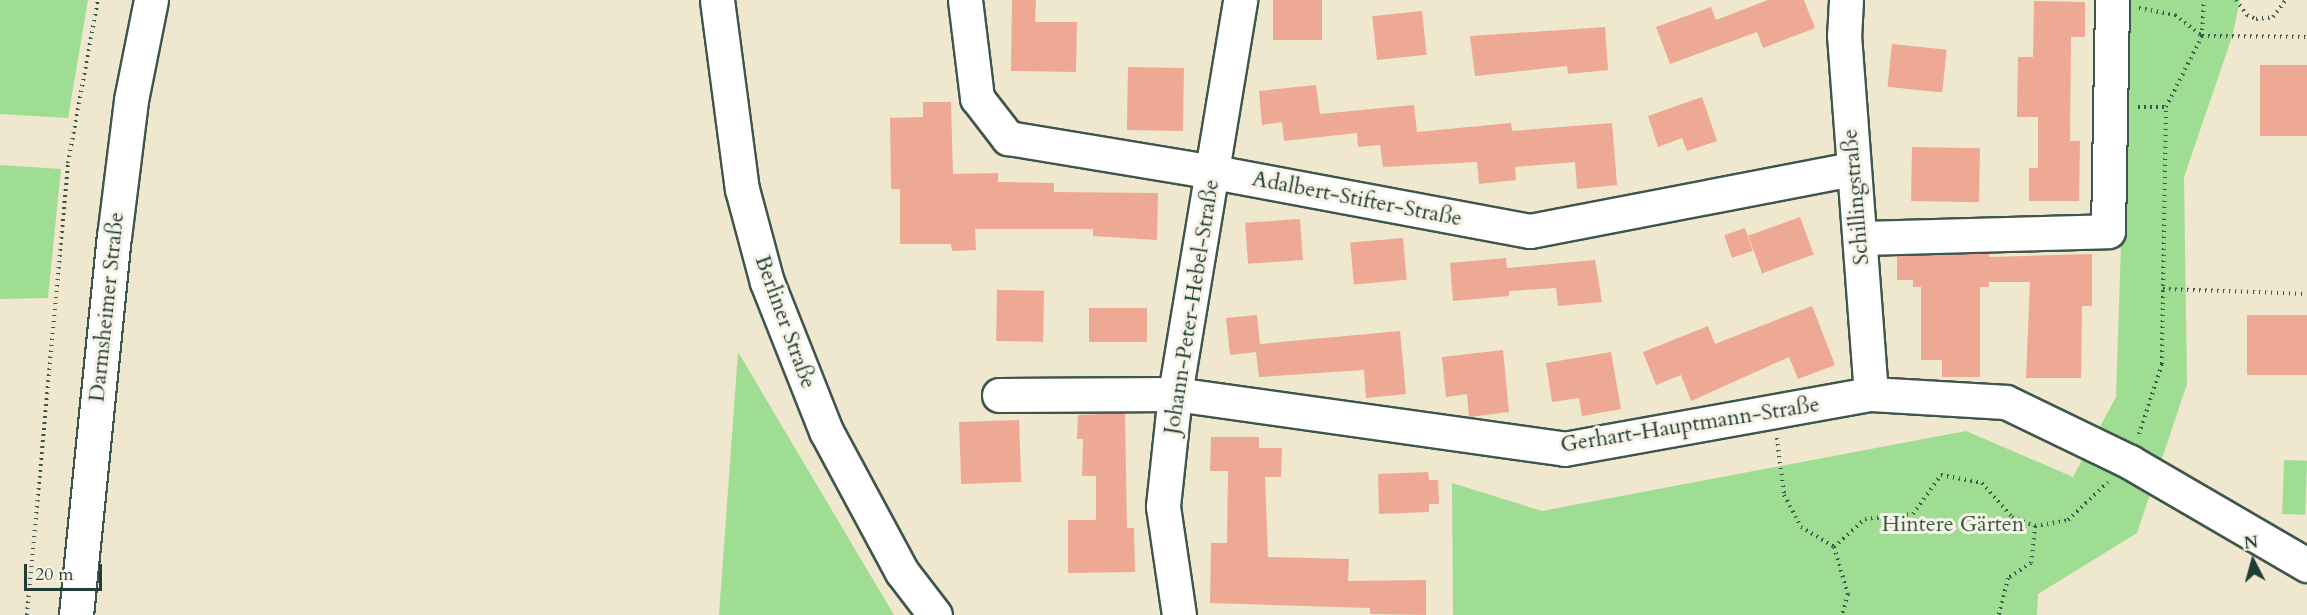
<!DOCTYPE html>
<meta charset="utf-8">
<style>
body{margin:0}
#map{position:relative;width:2307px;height:615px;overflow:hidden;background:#efe7ce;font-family:Cardo,serif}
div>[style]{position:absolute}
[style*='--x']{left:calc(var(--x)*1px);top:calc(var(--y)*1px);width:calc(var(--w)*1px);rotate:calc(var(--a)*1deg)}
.green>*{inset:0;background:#9edd92;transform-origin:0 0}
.building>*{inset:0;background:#eda994;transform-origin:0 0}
.path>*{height:4px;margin-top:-2px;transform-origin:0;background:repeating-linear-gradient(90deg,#3e564b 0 1.5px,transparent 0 6px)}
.roads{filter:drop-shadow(2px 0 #3e564b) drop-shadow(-2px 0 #3e564b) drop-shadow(0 2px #3e564b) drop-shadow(0 -2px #3e564b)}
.minor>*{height:33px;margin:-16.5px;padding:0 16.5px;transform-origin:16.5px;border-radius:16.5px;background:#fff}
.major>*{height:33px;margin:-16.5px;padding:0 16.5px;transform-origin:16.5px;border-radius:16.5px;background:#fff}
span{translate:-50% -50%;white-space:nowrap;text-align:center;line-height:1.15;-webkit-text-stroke:6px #f7f3e8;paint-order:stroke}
.street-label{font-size:22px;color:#1f3d34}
.park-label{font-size:22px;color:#385d47}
.north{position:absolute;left:2223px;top:531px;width:60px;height:60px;-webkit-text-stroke:4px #f7f3e8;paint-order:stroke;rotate:354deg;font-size:16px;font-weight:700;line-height:24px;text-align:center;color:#1f3d34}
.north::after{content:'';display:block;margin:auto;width:21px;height:27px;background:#1f3d34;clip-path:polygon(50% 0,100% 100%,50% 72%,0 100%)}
.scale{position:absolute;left:24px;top:564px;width:78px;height:27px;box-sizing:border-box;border:3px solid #1f3d34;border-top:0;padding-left:8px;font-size:18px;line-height:21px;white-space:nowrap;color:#1f3d34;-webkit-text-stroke:4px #f7f3e8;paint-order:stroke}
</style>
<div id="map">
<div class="green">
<i style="clip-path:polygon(0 0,88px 0,68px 118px,0 114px)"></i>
<i style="clip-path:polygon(2129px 0,2240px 0,2232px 37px,2184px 177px,2187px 384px,2137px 533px,2038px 594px,2037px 615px,1453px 615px,1452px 483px,1542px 511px,1966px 431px,2073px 477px,2116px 397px)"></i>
<i style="clip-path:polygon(0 165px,61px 169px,48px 298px,0 299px)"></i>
<i style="clip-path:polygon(738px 352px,894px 615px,719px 615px)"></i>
<i style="left:2284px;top:460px;width:23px;height:54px;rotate:2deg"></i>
</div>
<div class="building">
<i style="clip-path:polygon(1012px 0,1036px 0,1035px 22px,1077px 22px,1076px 72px,1011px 71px)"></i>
<i style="left:1273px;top:0;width:49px;height:40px"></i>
<i style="clip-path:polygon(1768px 0,1804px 0,1815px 28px,1763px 48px,1757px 32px,1670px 64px,1656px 27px,1711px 7px,1716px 20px)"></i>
<i style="clip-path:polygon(2034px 1px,2085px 2px,2085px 37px,2071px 37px,2070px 141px,2080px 141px,2079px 201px,2029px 201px,2029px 168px,2038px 168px,2038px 117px,2017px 117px,2018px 57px,2033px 57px)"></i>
<i style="left:1422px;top:11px;width:44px;height:50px;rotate:84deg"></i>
<i style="clip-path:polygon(1605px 27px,1608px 70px,1568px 74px,1567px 66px,1475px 76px,1470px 36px)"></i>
<i style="left:1892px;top:44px;width:55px;height:43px;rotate:6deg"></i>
<i style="left:2260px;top:65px;width:47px;height:71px"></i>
<i style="left:1128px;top:67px;width:56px;height:63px;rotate:1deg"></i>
<i style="clip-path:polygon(1316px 85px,1320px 114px,1414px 105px,1417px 132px,1511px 123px,1512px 131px,1612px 123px,1617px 185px,1577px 189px,1575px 162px,1515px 167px,1516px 180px,1479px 184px,1477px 162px,1383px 167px,1380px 145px,1358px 147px,1357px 133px,1284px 141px,1282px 122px,1262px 125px,1259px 91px)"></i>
<i style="clip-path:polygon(1702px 97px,1717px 141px,1687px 151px,1682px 138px,1658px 147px,1648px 116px)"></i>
<i style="clip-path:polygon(923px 102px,951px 102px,953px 174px,998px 173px,998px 182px,1054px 183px,1054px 192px,1158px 193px,1157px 240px,1093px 236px,1093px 229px,975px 229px,976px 250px,952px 251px,951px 244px,900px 244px,900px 189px,891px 189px,890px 118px,923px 117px)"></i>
<i style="left:1912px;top:147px;width:68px;height:54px;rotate:1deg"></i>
<i style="left:1800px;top:217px;width:40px;height:55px;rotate:70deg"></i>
<i style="left:1300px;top:219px;width:41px;height:55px;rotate:86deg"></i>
<i style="left:1745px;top:228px;width:24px;height:22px;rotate:71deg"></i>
<i style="left:1403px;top:238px;width:42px;height:53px;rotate:85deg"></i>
<i style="clip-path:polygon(1989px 253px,1989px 257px,2092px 254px,2092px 306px,2082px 306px,2081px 378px,2026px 378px,2030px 282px,1989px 282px,1989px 287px,1980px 287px,1980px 377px,1942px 377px,1942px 360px,1921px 360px,1921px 287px,1913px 287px,1913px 280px,1897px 280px,1897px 256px)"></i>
<i style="clip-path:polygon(1506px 258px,1507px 268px,1595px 260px,1602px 302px,1558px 306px,1556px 288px,1509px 291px,1509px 296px,1453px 301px,1450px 263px)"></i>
<i style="left:997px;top:290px;width:47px;height:51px;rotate:1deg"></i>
<i style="clip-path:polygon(1812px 306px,1835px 365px,1798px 379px,1789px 357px,1691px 401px,1681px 375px,1656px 385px,1643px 352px,1708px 326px,1715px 344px)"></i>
<i style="left:1089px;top:308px;width:58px;height:34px"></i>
<i style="clip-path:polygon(1257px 315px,1260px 344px,1400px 331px,1406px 394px,1366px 398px,1364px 370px,1259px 377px,1256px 352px,1230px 355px,1226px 318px)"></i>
<i style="left:2247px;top:315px;width:60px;height:60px"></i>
<i style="clip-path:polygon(1503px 350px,1509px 412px,1469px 417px,1467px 394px,1446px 397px,1442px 357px)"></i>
<i style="clip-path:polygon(1611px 352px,1621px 409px,1582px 416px,1579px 398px,1552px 402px,1546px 363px)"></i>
<i style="clip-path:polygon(1125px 413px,1127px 528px,1134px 528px,1135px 572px,1068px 573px,1068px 520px,1096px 520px,1096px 476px,1082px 476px,1083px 439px,1077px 439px,1078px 415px)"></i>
<i style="left:1019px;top:420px;width:62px;height:60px;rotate:88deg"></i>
<i style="clip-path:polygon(1211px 437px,1259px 437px,1259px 448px,1282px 448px,1281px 477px,1265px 477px,1268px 557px,1349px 559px,1348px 581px,1426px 580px,1426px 615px,1370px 614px,1370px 608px,1210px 603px,1211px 543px,1227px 543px,1228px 471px,1210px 471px)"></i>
<i style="clip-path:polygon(1428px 472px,1429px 480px,1438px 480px,1439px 504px,1429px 504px,1429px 512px,1379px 514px,1378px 474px)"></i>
</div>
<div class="path">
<i style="--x:2236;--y:0;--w:19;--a:54"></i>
<i style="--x:2247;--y:15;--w:10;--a:24"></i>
<i style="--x:2256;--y:19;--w:17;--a:-7"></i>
<i style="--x:2273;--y:17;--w:21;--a:-53"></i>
<i style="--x:2139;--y:8;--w:37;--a:11"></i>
<i style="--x:2175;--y:15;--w:34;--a:38"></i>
<i style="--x:2202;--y:36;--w:105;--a:0.5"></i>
<i style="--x:2138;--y:107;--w:28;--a:0"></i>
<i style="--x:2166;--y:107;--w:80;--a:-63.1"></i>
<i style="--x:2202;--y:36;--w:36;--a:-87"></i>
<i style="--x:2163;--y:289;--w:144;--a:2"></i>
<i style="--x:2139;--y:434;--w:74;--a:-71.8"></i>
<i style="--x:2162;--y:364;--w:257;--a:-89.1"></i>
<i style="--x:1777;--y:438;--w:57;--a:83"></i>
<i style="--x:1784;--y:495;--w:36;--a:62"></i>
<i style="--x:1801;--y:527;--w:39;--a:31"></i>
<i style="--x:1834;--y:547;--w:49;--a:73.4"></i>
<i style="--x:1848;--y:594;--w:22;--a:106"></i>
<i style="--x:2035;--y:526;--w:34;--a:-10"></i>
<i style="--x:2068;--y:520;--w:55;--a:-43.5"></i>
<i style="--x:1834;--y:547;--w:42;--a:-42.1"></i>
<i style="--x:1865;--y:519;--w:48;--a:-5.9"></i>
<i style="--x:1913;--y:514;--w:48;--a:-54.3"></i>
<i style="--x:1941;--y:475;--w:42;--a:11"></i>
<i style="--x:1982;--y:483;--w:45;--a:48.6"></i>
<i style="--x:2012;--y:517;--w:25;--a:21"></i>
<i style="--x:2035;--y:526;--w:37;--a:96"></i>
<i style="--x:2031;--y:563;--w:27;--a:147"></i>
<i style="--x:2008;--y:578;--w:38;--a:104"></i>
<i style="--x:27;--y:615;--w:454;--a:-84.8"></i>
<i style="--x:68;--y:163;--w:166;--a:-79.6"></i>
</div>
<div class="roads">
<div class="minor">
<i style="--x:965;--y:0;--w:99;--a:83"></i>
<i style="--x:977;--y:98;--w:51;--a:52.2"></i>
<i style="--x:1008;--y:138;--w:209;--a:9.4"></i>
<i style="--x:1214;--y:172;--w:321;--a:10.6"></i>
<i style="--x:1530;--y:231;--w:329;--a:-10.9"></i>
<i style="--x:1846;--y:0;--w:35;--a:93"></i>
<i style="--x:1844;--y:35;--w:360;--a:85.7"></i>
<i style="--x:1861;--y:238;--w:247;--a:-1.6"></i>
<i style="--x:2108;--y:231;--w:231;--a:-89"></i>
<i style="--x:999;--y:395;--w:176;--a:-0.3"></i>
<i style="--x:1175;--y:394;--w:393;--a:8"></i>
<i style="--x:1564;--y:449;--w:312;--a:-10.2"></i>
<i style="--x:1871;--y:394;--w:135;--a:3.4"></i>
<i style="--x:2006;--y:402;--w:138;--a:25.8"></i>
<i style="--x:2130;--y:462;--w:205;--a:30.2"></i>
<i style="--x:76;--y:615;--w:380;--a:-84.3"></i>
<i style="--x:114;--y:237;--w:138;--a:-82.9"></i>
<i style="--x:131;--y:100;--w:102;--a:-78.7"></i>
<i style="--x:1179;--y:615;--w:110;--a:-98.4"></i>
<i style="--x:1163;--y:506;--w:113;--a:-83.9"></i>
<i style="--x:1175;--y:394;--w:399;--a:-80.6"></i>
</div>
<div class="major">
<i style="--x:717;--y:0;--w:191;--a:82.5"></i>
<i style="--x:742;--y:189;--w:96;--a:75"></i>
<i style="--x:767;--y:282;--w:160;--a:68.4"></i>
<i style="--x:826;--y:431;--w:160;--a:61.7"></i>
<i style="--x:902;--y:572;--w:54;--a:52.5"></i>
</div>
</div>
<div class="street-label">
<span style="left:1856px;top:197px;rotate:-95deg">Schillingstraße</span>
<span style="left:1357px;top:199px;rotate:11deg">Adalbert-Stifter-Straße</span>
<span style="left:107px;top:307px;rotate:-84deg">Darmsheimer Straße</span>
<span style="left:1192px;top:307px;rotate:-81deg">Johann-Peter-Hebel-Straße</span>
<span style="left:785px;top:322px;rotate:70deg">Berliner Straße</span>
<span style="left:1690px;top:425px;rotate:-9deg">Gerhart-Hauptmann-Straße</span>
</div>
<div class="park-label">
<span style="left:1953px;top:525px">Hintere Gärten</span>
</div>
<div class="north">N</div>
<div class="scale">20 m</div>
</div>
